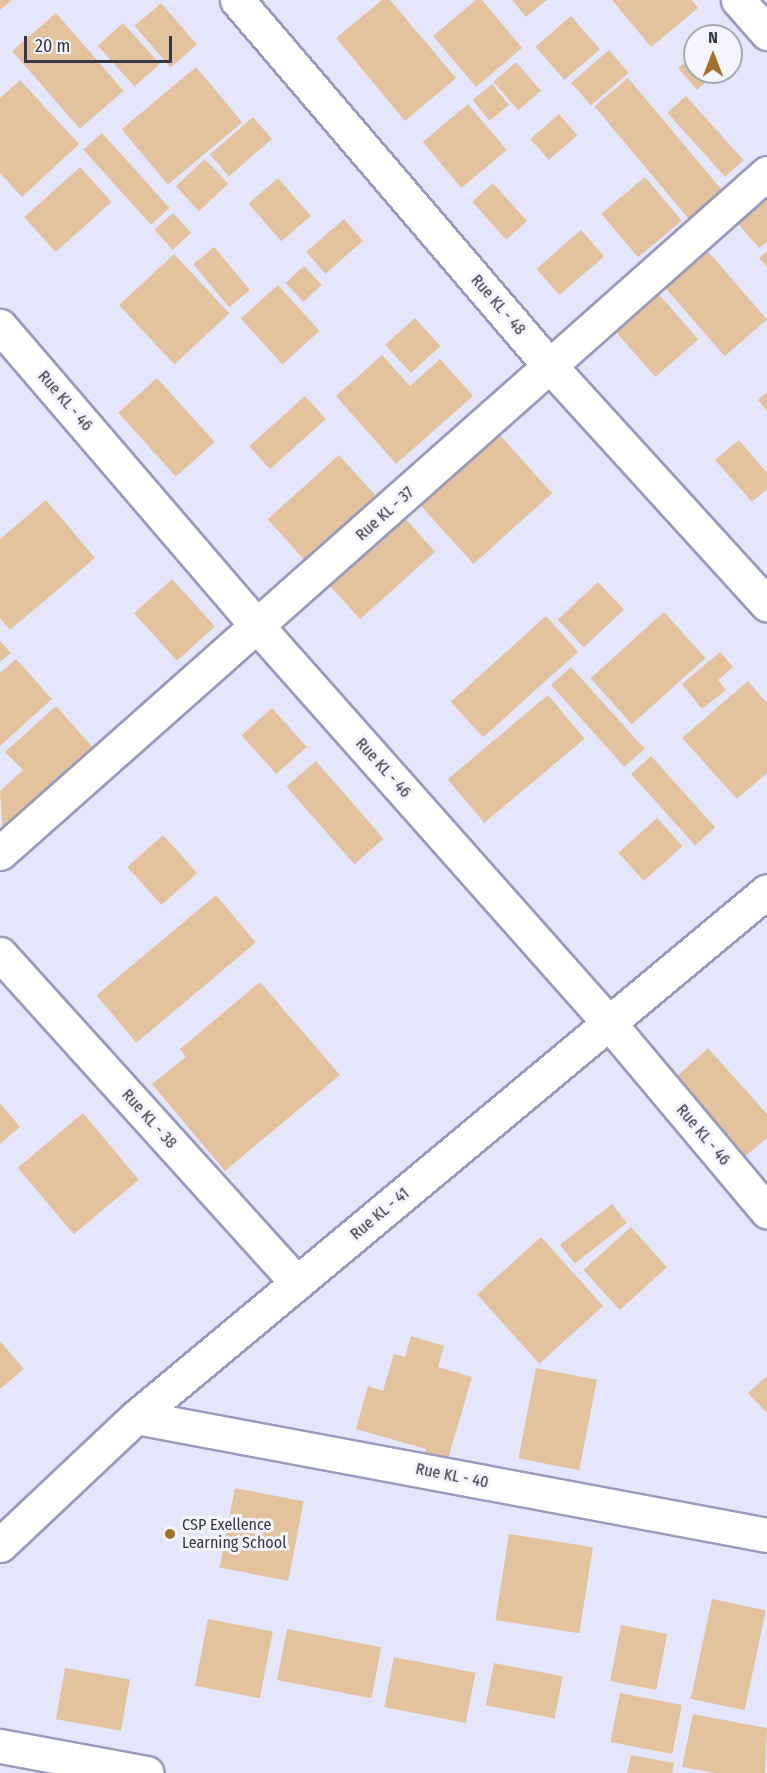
<!DOCTYPE html>
<style>
body{margin:0}
#map{position:relative;width:767px;height:1773px;overflow:hidden;background:#e5e6fc;font-family:"Fira Sans Condensed",sans-serif}
div>[style]{position:absolute}
[style*='--x']{left:calc(var(--x)*1px);top:calc(var(--y)*1px);width:calc(var(--w)*1px);rotate:calc(var(--a)*1deg)}
.building>*{inset:0;background:#e2c39d;transform-origin:0 0}
.roads{filter:drop-shadow(2px 0 #999abc) drop-shadow(-2px 0 #999abc) drop-shadow(0 2px #999abc) drop-shadow(0 -2px #999abc)}
.street>*{height:33px;margin:-16.5px;padding:0 16.5px;transform-origin:16.5px;border-radius:16.5px;background:#fff}
.dots>*{width:16px;height:16px;translate:-50% -50%;box-sizing:border-box;border:3px solid #f4f5fc;border-radius:50%}
span{translate:-50% -50%;white-space:nowrap;text-align:center;line-height:1.15;-webkit-text-stroke:6px #f4f5fc;paint-order:stroke}
.street-label{font-size:16px;color:#373846}
.poi-label{font-size:16px;color:#373846}
.left{translate:0 -50%;text-align:left}
.north{position:absolute;left:683px;top:24px;width:60px;height:60px;box-sizing:border-box;background:#f4f5fc;border:2px solid #a8a9b3;border-radius:50%;rotate:0deg;font-size:16px;font-weight:700;line-height:24px;text-align:center;color:#373846}
.north::after{content:'';display:block;margin:auto;width:21px;height:27px;background:#a27026;clip-path:polygon(50% 0,100% 100%,50% 72%,0 100%)}
.scale{position:absolute;left:24px;top:36px;width:148px;height:27px;box-sizing:border-box;border:3px solid #373846;border-top:0;padding-left:8px;font-size:18px;line-height:21px;white-space:nowrap;color:#373846;-webkit-text-stroke:4px #f4f5fc;paint-order:stroke}
</style>
<div id="map">
<div class="building">
<i style="clip-path:polygon(0 0,12px 0,0 10px)"></i>
<i style="clip-path:polygon(382px 0,390px 0,456px 78px,405px 121px,336px 38px)"></i>
<i style="clip-path:polygon(476px 0,482px 0,522px 48px,476px 87px,433px 36px)"></i>
<i style="clip-path:polygon(512px 0,547px 0,526px 17px)"></i>
<i style="clip-path:polygon(612px 0,692px 0,698px 8px,651px 47px)"></i>
<i style="left:161px;top:3px;width:55px;height:35px;rotate:49deg"></i>
<i style="left:56px;top:13px;width:103px;height:58px;rotate:49deg"></i>
<i style="left:571px;top:16px;width:44px;height:47px;rotate:49deg"></i>
<i style="left:123px;top:23px;width:55px;height:34px;rotate:48deg"></i>
<i style="clip-path:polygon(731px 47px,737px 54px,731px 59px)"></i>
<i style="left:609px;top:50px;width:30px;height:50px;rotate:49deg"></i>
<i style="clip-path:polygon(695px 54px,695px 72px,717px 72px,697px 90px,678px 68px)"></i>
<i style="left:516px;top:62px;width:38px;height:30px;rotate:49deg"></i>
<i style="left:196px;top:67px;width:72px;height:97px;rotate:50deg"></i>
<i style="left:628px;top:78px;width:153px;height:44px;rotate:50deg"></i>
<i style="clip-path:polygon(20px 80px,79px 144px,22px 197px,0 173px,0 98px)"></i>
<i style="left:492px;top:84px;width:27px;height:25px;rotate:51deg"></i>
<i style="left:686px;top:96px;width:86px;height:25px;rotate:48deg"></i>
<i style="left:468px;top:104px;width:60px;height:59px;rotate:50deg"></i>
<i style="left:559px;top:114px;width:28px;height:38px;rotate:49deg"></i>
<i style="left:253px;top:117px;width:29px;height:57px;rotate:49deg"></i>
<i style="left:102px;top:133px;width:101px;height:25px;rotate:48deg"></i>
<i style="left:205px;top:159px;width:34px;height:40px;rotate:47deg"></i>
<i style="left:80px;top:167px;width:47px;height:75px;rotate:48deg"></i>
<i style="left:645px;top:177px;width:57px;height:57px;rotate:50deg"></i>
<i style="left:278px;top:178px;width:50px;height:39px;rotate:49deg"></i>
<i style="left:493px;top:183px;width:51px;height:28px;rotate:48deg"></i>
<i style="clip-path:polygon(767px 192px,767px 242px,759px 248px,735px 220px)"></i>
<i style="left:173px;top:213px;width:27px;height:25px;rotate:48deg"></i>
<i style="left:344px;top:219px;width:29px;height:50px;rotate:49deg"></i>
<i style="left:581px;top:230px;width:35px;height:59px;rotate:49deg"></i>
<i style="left:214px;top:247px;width:56px;height:27px;rotate:50deg"></i>
<i style="left:704px;top:247px;width:96px;height:56px;rotate:49deg"></i>
<i style="clip-path:polygon(767px 251px,767px 267px,759px 258px)"></i>
<i style="left:174px;top:254px;width:81px;height:75px;rotate:47deg"></i>
<i style="left:304px;top:266px;width:26px;height:25px;rotate:47deg"></i>
<i style="left:278px;top:285px;width:62px;height:50px;rotate:48deg"></i>
<i style="left:657px;top:292px;width:63px;height:57px;rotate:49deg"></i>
<i style="left:415px;top:318px;width:38px;height:40px;rotate:48deg"></i>
<i style="clip-path:polygon(382px 355px,410px 386px,440px 359px,473px 396px,396px 464px,336px 396px)"></i>
<i style="left:157px;top:378px;width:86px;height:52px;rotate:48deg"></i>
<i style="clip-path:polygon(767px 392px,767px 411px,758px 400px)"></i>
<i style="left:305px;top:396px;width:31px;height:75px;rotate:48deg"></i>
<i style="left:498px;top:433px;width:81px;height:106px;rotate:48deg"></i>
<i style="clip-path:polygon(739px 440px,767px 473px,767px 489px,752px 502px,715px 460px)"></i>
<i style="left:339px;top:455px;width:58px;height:96px;rotate:48deg"></i>
<i style="clip-path:polygon(46px 500px,95px 558px,10px 630px,0 618px,0 539px)"></i>
<i style="left:403px;top:516px;width:48px;height:101px;rotate:48deg"></i>
<i style="left:172px;top:579px;width:64px;height:51px;rotate:48deg"></i>
<i style="left:598px;top:582px;width:38px;height:55px;rotate:47deg"></i>
<i style="left:664px;top:612px;width:62px;height:99px;rotate:48deg"></i>
<i style="left:546px;top:616px;width:48px;height:128px;rotate:48deg"></i>
<i style="clip-path:polygon(0 641px,11px 653px,0 662px)"></i>
<i style="clip-path:polygon(720px 652px,733px 667px,718px 680px,726px 690px,702px 709px,682px 684px)"></i>
<i style="clip-path:polygon(16px 659px,52px 699px,0 746px,0 673px)"></i>
<i style="left:571px;top:667px;width:110px;height:27px;rotate:48deg"></i>
<i style="clip-path:polygon(748px 681px,767px 703px,767px 773px,737px 799px,682px 738px)"></i>
<i style="left:548px;top:695px;width:57px;height:131px;rotate:50deg"></i>
<i style="clip-path:polygon(56px 706px,96px 751px,3px 834px,0 791px,23px 770px,5px 752px)"></i>
<i style="left:272px;top:708px;width:52px;height:41px;rotate:48deg"></i>
<i style="left:651px;top:756px;width:96px;height:27px;rotate:48deg"></i>
<i style="left:316px;top:761px;width:103px;height:39px;rotate:49deg"></i>
<i style="left:657px;top:818px;width:38px;height:52px;rotate:48deg"></i>
<i style="left:163px;top:835px;width:51px;height:48px;rotate:48deg"></i>
<i style="left:216px;top:895px;width:62px;height:156px;rotate:50deg"></i>
<i style="clip-path:polygon(260px 982px,340px 1075px,225px 1171px,152px 1084px,186px 1057px,180px 1049px)"></i>
<i style="clip-path:polygon(708px 1048px,767px 1114px,767px 1138px,743px 1158px,673px 1080px)"></i>
<i style="clip-path:polygon(0 1103px,20px 1127px,0 1144px)"></i>
<i style="left:83px;top:1113px;width:87px;height:85px;rotate:50deg"></i>
<i style="left:612px;top:1204px;width:24px;height:66px;rotate:52deg"></i>
<i style="left:631px;top:1227px;width:54px;height:64px;rotate:48deg"></i>
<i style="left:541px;top:1237px;width:93px;height:86px;rotate:48deg"></i>
<i style="clip-path:polygon(411px 1336px,444px 1346px,438px 1367px,472px 1377px,445px 1469px,422px 1462px,426px 1449px,356px 1429px,368px 1386px,383px 1391px,394px 1354px,405px 1357px)"></i>
<i style="clip-path:polygon(0 1341px,24px 1369px,0 1389px)"></i>
<i style="left:536px;top:1368px;width:62px;height:92px;rotate:11deg"></i>
<i style="clip-path:polygon(767px 1376px,767px 1413px,748px 1393px)"></i>
<i style="left:235px;top:1488px;width:70px;height:81px;rotate:11deg"></i>
<i style="left:509px;top:1534px;width:85px;height:87px;rotate:9deg"></i>
<i style="left:712px;top:1599px;width:55px;height:102px;rotate:12deg"></i>
<i style="left:208px;top:1619px;width:66px;height:68px;rotate:11deg"></i>
<i style="left:621px;top:1625px;width:47px;height:57px;rotate:11deg"></i>
<i style="left:287px;top:1629px;width:96px;height:52px;rotate:11deg"></i>
<i style="left:394px;top:1657px;width:83px;height:51px;rotate:11deg"></i>
<i style="left:494px;top:1663px;width:70px;height:43px;rotate:11deg"></i>
<i style="left:65px;top:1668px;width:66px;height:52px;rotate:10deg"></i>
<i style="left:620px;top:1693px;width:63px;height:50px;rotate:11deg"></i>
<i style="clip-path:polygon(693px 1714px,767px 1728px,765px 1773px,715px 1773px,682px 1767px)"></i>
<i style="clip-path:polygon(631px 1755px,674px 1763px,672px 1773px,627px 1773px)"></i>
</div>
<div class="roads">
<div class="street">
<i style="--x:237;--y:0;--w:483;--a:49.5"></i>
<i style="--x:551;--y:367;--w:321;--a:47.7"></i>
<i style="--x:738;--y:0;--w:44;--a:48.7"></i>
<i style="--x:0;--y:326;--w:396;--a:49.4"></i>
<i style="--x:258;--y:627;--w:529;--a:48.45"></i>
<i style="--x:609;--y:1023;--w:246;--a:50"></i>
<i style="--x:0;--y:853;--w:1025;--a:-41.56"></i>
<i style="--x:0;--y:954;--w:443;--a:47.9"></i>
<i style="--x:136;--y:1417;--w:642;--a:10.59"></i>
<i style="--x:0;--y:1545;--w:187;--a:-43.3"></i>
<i style="--x:136;--y:1417;--w:821;--a:-39.81"></i>
<i style="--x:0;--y:1746;--w:149;--a:10.4"></i>
</div>
</div>
<div class="dots">
<i style="left:170px;top:1534px;background:#a27026"></i>
</div>
<div class="street-label">
<span style="left:498px;top:305px;rotate:49deg">Rue KL - 48</span>
<span style="left:65px;top:401px;rotate:49deg">Rue KL - 46</span>
<span style="left:385px;top:514px;rotate:-42deg">Rue KL - 37</span>
<span style="left:383px;top:768px;rotate:48deg">Rue KL - 46</span>
<span style="left:149px;top:1119px;rotate:48deg">Rue KL - 38</span>
<span style="left:703px;top:1135px;rotate:50deg">Rue KL - 46</span>
<span style="left:380px;top:1214px;rotate:-40deg">Rue KL - 41</span>
<span style="left:452px;top:1476px;rotate:11deg">Rue KL - 40</span>
</div>
<div class="poi-label">
<span class="left" style="left:182px;top:1534px">CSP Exellence<br>Learning School</span>
</div>
<div class="north">N</div>
<div class="scale">20 m</div>
</div>
